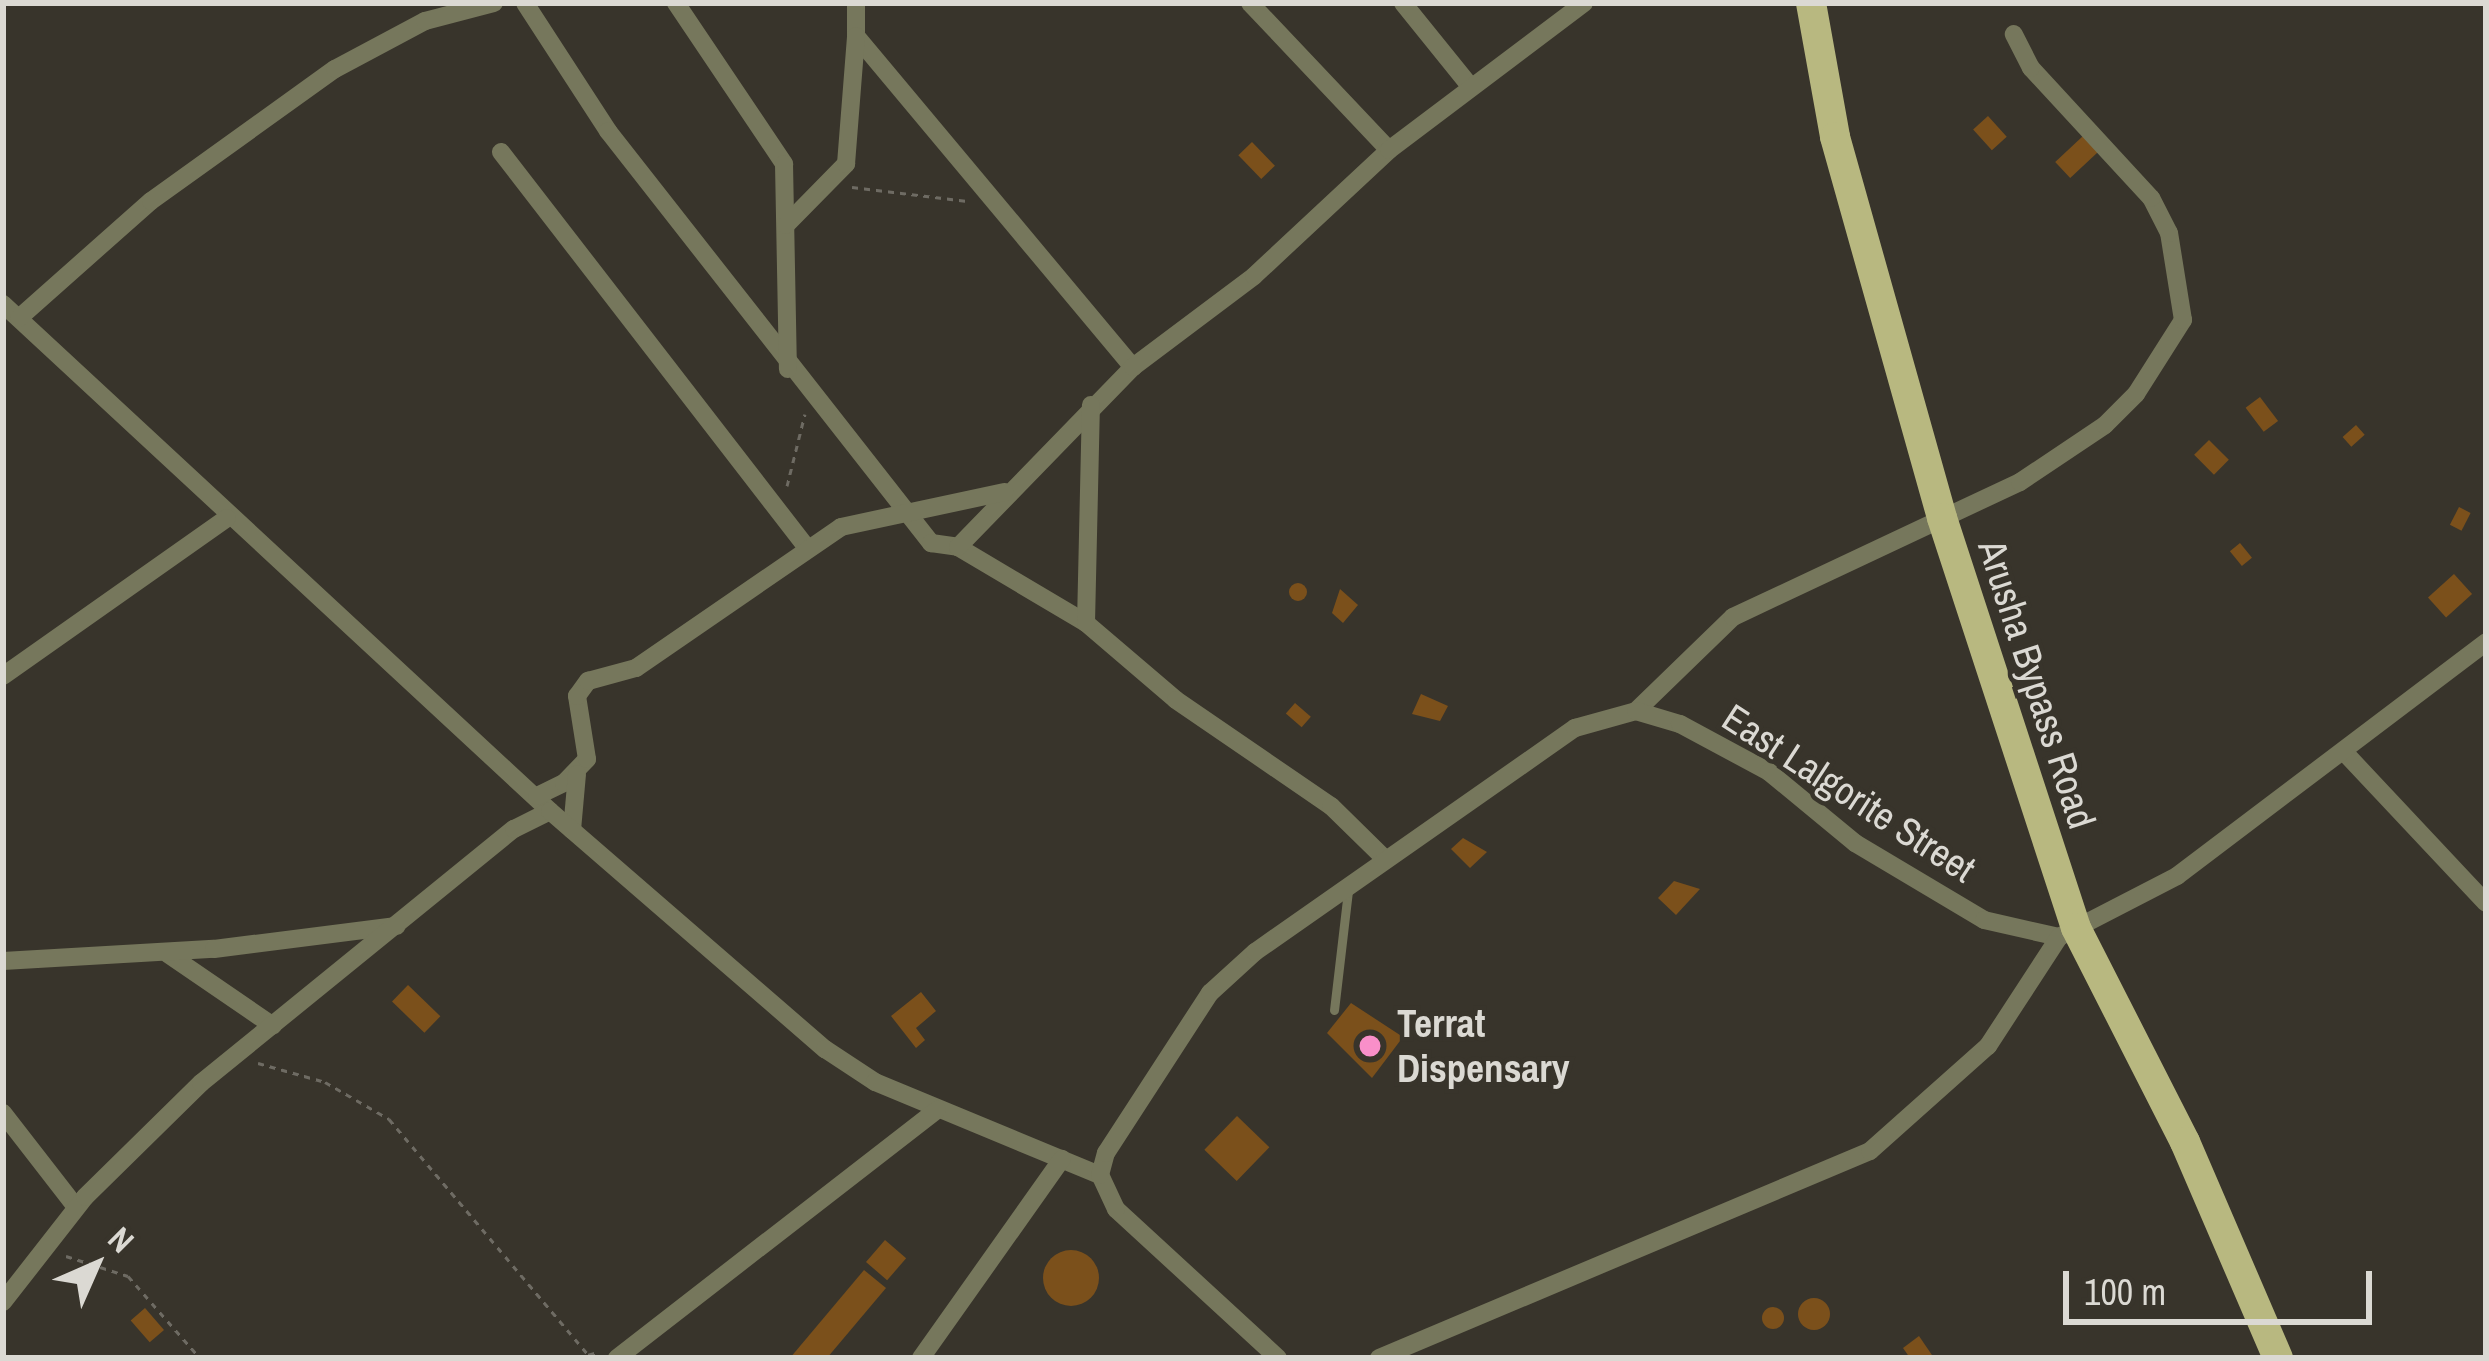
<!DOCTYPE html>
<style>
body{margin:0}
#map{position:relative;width:2489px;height:1361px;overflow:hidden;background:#38342b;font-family:"Archivo Narrow",sans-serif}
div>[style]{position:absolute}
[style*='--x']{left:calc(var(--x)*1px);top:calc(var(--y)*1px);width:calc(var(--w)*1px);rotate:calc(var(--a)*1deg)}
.building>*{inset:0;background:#7b501b;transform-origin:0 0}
.round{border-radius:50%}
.path>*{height:3px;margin-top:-1.5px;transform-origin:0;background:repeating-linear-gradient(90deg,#6e6b63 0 6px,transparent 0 12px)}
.lane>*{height:9px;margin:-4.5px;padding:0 4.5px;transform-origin:4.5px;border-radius:4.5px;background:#76775c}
.street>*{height:18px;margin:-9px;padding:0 9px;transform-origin:9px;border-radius:9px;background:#76775c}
.primary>*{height:30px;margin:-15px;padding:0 15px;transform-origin:15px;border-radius:15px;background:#b8b880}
.dots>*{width:33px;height:33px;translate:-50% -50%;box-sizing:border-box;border:6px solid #38342b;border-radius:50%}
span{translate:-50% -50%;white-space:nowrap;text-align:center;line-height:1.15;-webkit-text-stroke:9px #38342b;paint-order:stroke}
.street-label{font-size:39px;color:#dbd9d3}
.poi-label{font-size:39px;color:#dbd9d3;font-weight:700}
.left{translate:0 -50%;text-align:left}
.frame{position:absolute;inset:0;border:6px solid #dbd9d3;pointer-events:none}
.north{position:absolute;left:36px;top:1205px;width:120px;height:120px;-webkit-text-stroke:9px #38342b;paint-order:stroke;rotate:45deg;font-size:33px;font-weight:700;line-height:48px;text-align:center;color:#dbd9d3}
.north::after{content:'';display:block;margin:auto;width:42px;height:54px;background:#dbd9d3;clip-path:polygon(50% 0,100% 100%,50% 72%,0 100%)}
.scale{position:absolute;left:2063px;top:1271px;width:309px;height:54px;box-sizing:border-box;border:6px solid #dbd9d3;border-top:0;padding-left:15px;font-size:36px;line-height:42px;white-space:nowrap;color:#dbd9d3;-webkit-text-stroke:9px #38342b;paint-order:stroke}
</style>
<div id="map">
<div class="building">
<i style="left:1988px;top:116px;width:28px;height:20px;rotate:48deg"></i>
<i style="left:2083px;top:136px;width:22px;height:38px;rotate:47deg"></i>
<i style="left:1252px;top:142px;width:33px;height:19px;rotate:46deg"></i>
<i style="left:2260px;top:397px;width:30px;height:18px;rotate:53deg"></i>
<i style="left:2356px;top:425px;width:13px;height:18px;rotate:48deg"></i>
<i style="left:2209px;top:440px;width:28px;height:21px;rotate:45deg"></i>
<i style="left:2459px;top:507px;width:13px;height:20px;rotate:27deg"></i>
<i style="left:2240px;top:543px;width:19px;height:13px;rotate:51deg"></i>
<i style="left:2454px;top:574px;width:27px;height:35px;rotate:48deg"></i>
<i class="round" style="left:1289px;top:583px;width:18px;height:18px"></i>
<i style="clip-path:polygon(1340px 589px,1358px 605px,1343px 623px,1332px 613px)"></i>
<i style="clip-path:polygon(1421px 694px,1448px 706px,1440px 721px,1412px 714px)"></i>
<i style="left:1295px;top:703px;width:21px;height:14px;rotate:41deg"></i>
<i style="clip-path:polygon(1463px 838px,1487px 852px,1470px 868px,1451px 849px)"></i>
<i style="clip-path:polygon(1674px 881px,1700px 889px,1676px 915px,1658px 898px)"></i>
<i style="left:408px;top:985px;width:45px;height:23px;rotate:44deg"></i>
<i style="clip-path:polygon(921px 992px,936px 1011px,916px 1028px,925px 1040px,916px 1048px,891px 1016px)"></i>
<i style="clip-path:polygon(1351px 1003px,1403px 1037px,1372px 1078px,1327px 1033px)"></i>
<i style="left:1237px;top:1116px;width:45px;height:47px;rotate:44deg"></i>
<i style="left:885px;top:1240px;width:28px;height:29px;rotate:41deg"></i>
<i class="round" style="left:1043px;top:1250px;width:56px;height:56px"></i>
<i style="clip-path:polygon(864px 1270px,886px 1288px,827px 1358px,790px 1358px)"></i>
<i class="round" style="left:1798px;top:1298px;width:32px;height:32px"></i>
<i class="round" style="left:1762px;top:1307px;width:22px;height:22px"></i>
<i style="left:145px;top:1308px;width:29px;height:19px;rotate:49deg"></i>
<i style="clip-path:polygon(1919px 1336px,1934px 1358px,1910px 1358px,1903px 1348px)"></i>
</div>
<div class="path">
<i style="--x:852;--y:187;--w:116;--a:6.9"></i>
<i style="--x:787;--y:486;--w:74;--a:-76"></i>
<i style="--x:258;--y:1063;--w:70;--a:15.8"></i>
<i style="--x:325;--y:1082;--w:74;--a:30"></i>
<i style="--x:389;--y:1119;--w:310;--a:49.8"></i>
<i style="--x:66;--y:1256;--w:65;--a:17.9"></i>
<i style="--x:128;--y:1276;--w:109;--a:48.7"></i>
<i style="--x:577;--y:1358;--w:22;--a:-16"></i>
</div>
<div class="lane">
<i style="--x:1334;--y:1010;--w:120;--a:-83.3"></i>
</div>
<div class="street">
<i style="--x:525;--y:3;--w:153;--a:57"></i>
<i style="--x:608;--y:131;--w:524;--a:51.9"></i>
<i style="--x:931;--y:543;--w:27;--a:8"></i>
<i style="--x:958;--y:547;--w:149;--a:30.7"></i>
<i style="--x:1086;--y:623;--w:118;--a:40.5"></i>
<i style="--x:1176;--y:700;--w:188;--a:34.4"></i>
<i style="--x:1331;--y:806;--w:73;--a:44.4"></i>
<i style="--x:676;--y:3;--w:194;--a:56.1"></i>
<i style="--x:784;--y:164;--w:205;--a:88.9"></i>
<i style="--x:856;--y:3;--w:33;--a:90"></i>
<i style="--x:856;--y:36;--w:432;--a:50.1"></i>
<i style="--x:1250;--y:3;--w:202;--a:46.6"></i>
<i style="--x:1403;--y:3;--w:107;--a:51.1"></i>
<i style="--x:501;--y:152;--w:499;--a:52.3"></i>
<i style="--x:786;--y:225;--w:86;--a:-45.5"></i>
<i style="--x:846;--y:164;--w:128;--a:-85.5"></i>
<i style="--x:3;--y:304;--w:746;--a:42.83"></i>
<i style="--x:19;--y:318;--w:176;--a:-41.6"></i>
<i style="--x:151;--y:201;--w:226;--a:-35.7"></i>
<i style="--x:335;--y:69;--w:102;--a:-28.1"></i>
<i style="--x:425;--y:21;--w:71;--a:-14.6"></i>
<i style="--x:958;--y:547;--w:251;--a:-45.8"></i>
<i style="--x:1133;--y:367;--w:151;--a:-36.9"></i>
<i style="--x:1254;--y:276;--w:185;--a:-43"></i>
<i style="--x:1389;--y:150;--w:244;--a:-37"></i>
<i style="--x:1086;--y:623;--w:218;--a:-88.7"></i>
<i style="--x:3;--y:676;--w:274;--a:-35.2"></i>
<i style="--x:1636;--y:711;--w:135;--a:-44.1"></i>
<i style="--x:1733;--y:617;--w:317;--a:-25.2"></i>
<i style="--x:2020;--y:482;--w:102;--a:-33.8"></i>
<i style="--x:2105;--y:425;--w:44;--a:-45"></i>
<i style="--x:2136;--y:394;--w:88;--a:-57.6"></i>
<i style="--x:2183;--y:320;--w:88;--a:-99.1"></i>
<i style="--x:2169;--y:233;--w:39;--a:-117"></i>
<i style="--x:2151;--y:198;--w:177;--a:-132.7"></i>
<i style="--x:2031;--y:68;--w:38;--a:-117"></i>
<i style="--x:2346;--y:754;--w:204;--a:46.8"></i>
<i style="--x:537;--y:796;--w:30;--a:-26"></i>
<i style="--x:564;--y:783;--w:33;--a:-46"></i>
<i style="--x:587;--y:759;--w:64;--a:-99"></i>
<i style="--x:577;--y:696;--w:19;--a:-54"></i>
<i style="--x:588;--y:681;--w:50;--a:-15.2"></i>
<i style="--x:636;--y:668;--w:249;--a:-34.5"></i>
<i style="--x:841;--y:527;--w:167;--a:-12.1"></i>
<i style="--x:572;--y:830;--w:56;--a:-84.9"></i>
<i style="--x:168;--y:954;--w:127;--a:34.4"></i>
<i style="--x:3;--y:961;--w:211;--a:-3.3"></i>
<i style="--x:214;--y:949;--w:184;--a:-7.2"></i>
<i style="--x:3;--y:1113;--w:119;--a:52.2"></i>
<i style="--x:3;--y:1302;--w:133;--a:-52"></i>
<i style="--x:85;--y:1197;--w:163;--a:-44.5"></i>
<i style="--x:201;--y:1083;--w:403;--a:-39.1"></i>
<i style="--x:514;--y:829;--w:40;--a:-26.6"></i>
<i style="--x:550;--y:811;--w:364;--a:40.9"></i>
<i style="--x:825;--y:1049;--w:60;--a:33.4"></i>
<i style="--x:875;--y:1082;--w:243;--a:22.5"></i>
<i style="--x:617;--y:1358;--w:405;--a:-37.8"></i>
<i style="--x:921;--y:1358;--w:244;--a:-54.7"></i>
<i style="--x:1278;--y:1358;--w:220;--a:-137.4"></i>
<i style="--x:1116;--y:1209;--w:38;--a:-115"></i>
<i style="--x:1100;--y:1175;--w:23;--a:-75"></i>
<i style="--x:1106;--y:1153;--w:191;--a:-57"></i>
<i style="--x:1210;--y:993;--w:61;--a:-42.3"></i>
<i style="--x:1255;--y:952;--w:391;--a:-35"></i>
<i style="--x:1575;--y:728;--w:63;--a:-15.6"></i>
<i style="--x:1636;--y:711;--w:46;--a:16.5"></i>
<i style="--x:1680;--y:724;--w:101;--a:28.3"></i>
<i style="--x:1769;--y:772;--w:112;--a:39.5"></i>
<i style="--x:1855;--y:843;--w:150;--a:30.8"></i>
<i style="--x:1984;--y:920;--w:77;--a:12.8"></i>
<i style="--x:2059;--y:937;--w:133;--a:-27.3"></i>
<i style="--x:2177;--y:876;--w:388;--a:-37.1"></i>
<i style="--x:1379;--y:1358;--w:533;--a:-22.86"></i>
<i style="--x:1870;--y:1151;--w:158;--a:-41.7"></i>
<i style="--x:1988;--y:1046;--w:130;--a:-56.9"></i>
</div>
<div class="primary">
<i style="--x:1811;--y:3;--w:136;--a:79.8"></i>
<i style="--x:1835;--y:137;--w:396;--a:74.3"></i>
<i style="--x:1942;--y:518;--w:431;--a:71.9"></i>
<i style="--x:2076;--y:928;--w:240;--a:63"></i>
<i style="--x:2185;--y:1142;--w:235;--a:66.7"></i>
</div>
<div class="dots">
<i style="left:1370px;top:1046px;background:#f98fc9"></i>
</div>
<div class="street-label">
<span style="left:2037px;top:684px;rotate:72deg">Arusha Bypass Road</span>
<span style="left:1849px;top:793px;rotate:33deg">East Lalgorite Street</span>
</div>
<div class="poi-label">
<span class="left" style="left:1397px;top:1046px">Terrat<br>Dispensary</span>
</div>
<div class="frame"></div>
<div class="north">N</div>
<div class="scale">100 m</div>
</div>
